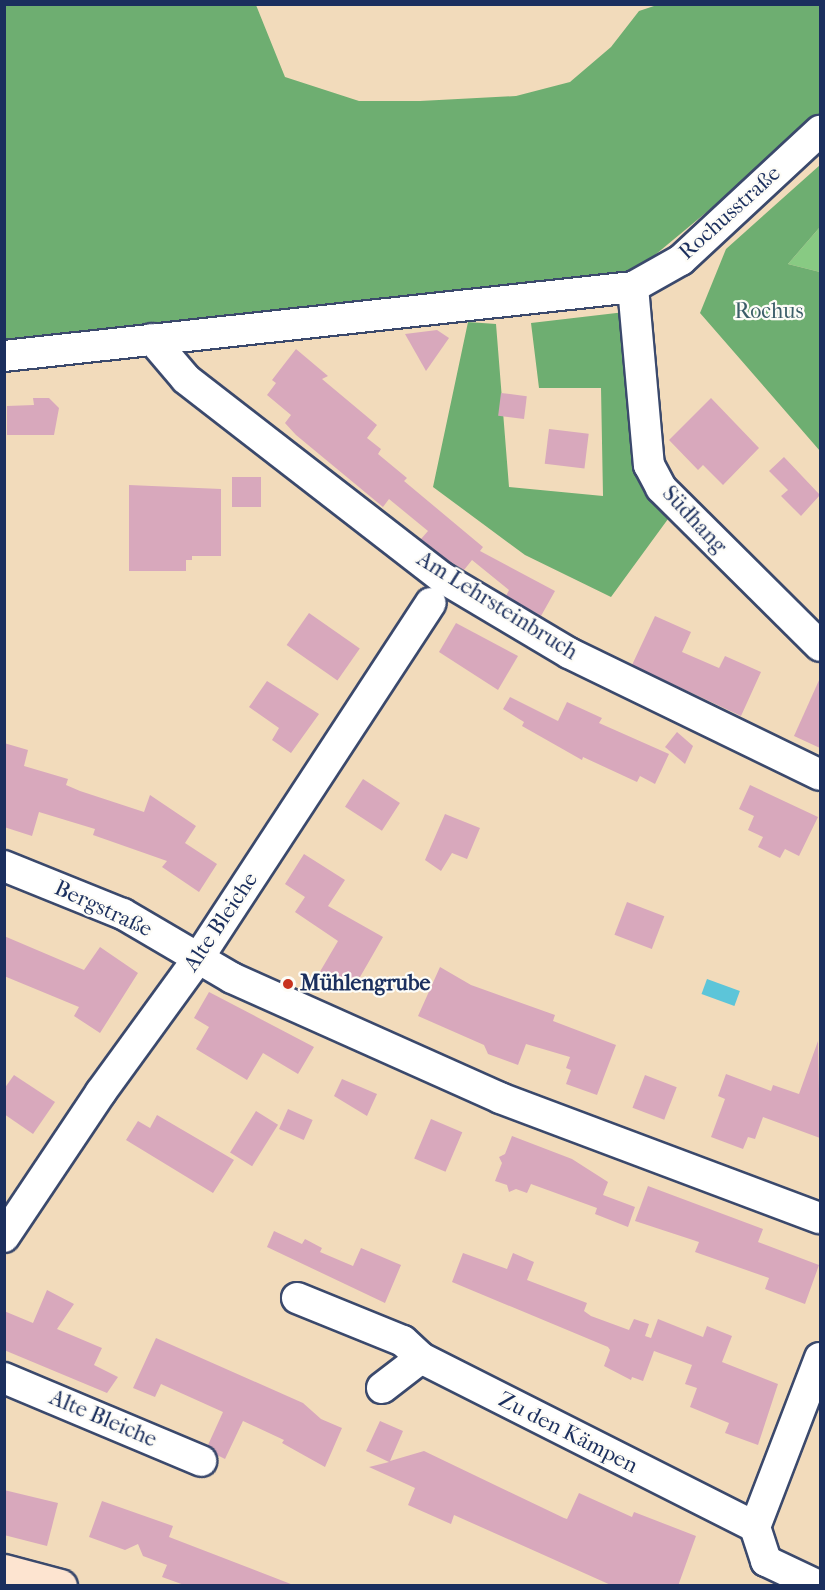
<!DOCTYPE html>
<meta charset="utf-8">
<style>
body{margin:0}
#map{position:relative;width:825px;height:1590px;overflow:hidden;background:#f2dbbb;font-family:"IM FELL French Canon",serif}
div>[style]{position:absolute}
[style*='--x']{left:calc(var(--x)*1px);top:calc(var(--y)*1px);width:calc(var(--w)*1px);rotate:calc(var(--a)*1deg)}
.green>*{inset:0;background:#88ca83}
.forest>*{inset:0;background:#6eae71}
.water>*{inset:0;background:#5cc5d9;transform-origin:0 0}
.building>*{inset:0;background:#d8a8bc;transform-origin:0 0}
.roads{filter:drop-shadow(2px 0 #3b496c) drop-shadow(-2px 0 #3b496c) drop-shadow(0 2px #3b496c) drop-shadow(0 -2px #3b496c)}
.street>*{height:30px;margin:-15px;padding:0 15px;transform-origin:15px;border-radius:15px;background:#fff}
.secondary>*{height:33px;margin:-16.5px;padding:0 16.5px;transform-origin:16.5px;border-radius:16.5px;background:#fde4d0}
.dots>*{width:16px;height:16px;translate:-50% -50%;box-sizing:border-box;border:3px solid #fdfcf7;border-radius:50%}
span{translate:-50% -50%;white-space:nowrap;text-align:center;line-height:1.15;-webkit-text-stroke:4.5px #fdfcf7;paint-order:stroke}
.street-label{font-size:22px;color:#1b2f5e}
.park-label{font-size:22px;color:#3c5e69}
.poi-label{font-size:22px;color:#1b2f5e;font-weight:700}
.left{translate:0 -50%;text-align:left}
.frame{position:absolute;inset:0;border:6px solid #1b2f5e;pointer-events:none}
</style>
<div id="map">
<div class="green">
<i style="clip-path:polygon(820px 227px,820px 272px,788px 264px)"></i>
</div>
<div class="forest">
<i style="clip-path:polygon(4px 5px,256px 5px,285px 77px,359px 101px,420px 101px,516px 96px,570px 82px,611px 47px,639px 11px,657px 5px,820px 5px,820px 118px,632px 274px,5px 347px)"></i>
<i style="clip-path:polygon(820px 165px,820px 227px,788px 264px,820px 272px,820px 451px,700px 313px,726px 249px)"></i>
<i style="clip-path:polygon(625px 312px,640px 467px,668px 519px,611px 597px,525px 555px,433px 487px,468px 322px,496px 324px,509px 487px,603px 496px,601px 388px,539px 388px,531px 323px)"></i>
</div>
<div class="water">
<i style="left:707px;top:979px;width:35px;height:16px;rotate:20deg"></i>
</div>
<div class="building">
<i style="clip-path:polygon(437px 330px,449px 338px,426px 371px,405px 334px)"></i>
<i style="clip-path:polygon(296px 349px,328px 376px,322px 379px,377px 425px,367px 438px,381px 449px,378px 454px,407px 478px,404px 481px,483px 547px,480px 551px,555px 591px,541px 616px,506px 596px,509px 590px,472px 560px,464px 570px,449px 561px,421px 539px,428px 531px,389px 499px,383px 507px,296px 435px,285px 423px,291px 415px,267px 395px,276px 383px,272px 380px)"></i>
<i style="left:501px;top:393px;width:26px;height:23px;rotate:7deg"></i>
<i style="clip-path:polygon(33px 398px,49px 398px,59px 408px,54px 435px,7px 435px,7px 406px,34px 405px)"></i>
<i style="clip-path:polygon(711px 398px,759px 448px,723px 485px,703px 465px,698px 470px,669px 440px)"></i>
<i style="left:549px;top:429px;width:40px;height:35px;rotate:7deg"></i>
<i style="clip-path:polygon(784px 457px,820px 495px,801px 516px,781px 496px,788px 490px,769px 471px)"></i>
<i style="left:232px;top:477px;width:29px;height:30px"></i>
<i style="clip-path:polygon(129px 485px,221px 489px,221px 556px,192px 556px,192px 560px,186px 560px,186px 571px,129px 571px)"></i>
<i style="left:309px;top:613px;width:62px;height:39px;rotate:35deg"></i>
<i style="clip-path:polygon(655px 616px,691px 632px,682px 652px,719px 668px,725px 656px,761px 672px,741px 716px,632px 665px)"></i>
<i style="clip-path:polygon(456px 623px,518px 656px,498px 690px,439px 652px)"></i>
<i style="clip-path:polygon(820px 678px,820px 748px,794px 736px)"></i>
<i style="clip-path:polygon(267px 681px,319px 714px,291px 753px,272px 740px,279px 728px,249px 707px)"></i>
<i style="clip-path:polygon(510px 697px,558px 721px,567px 702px,602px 718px,599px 723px,669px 754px,655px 784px,640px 776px,637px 782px,583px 757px,582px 760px,522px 726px,524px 722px,503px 709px)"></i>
<i style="clip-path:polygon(677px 732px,693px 746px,685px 764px,665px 747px)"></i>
<i style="clip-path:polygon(4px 743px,28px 750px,24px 766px,68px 779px,66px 785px,80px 791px,144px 812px,150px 795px,196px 826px,185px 843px,217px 864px,199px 892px,162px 867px,167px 861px,93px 835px,95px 829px,39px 812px,32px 836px,4px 827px)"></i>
<i style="left:363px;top:779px;width:44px;height:33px;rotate:33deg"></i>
<i style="clip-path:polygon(750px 785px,818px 817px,799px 856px,785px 849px,780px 858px,758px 847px,763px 837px,748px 830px,754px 816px,739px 809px)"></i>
<i style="clip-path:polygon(445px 814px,480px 828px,467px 859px,452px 853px,441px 871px,425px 860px)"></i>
<i style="clip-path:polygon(304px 854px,345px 880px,328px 906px,383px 937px,352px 991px,318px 975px,338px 941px,295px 912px,305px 897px,285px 884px)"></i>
<i style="left:627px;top:902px;width:40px;height:35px;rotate:21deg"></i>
<i style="clip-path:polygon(4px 936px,84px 970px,100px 947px,138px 973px,100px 1033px,74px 1016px,79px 1007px,4px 976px)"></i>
<i style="clip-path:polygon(440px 967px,471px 985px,555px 1015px,553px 1021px,616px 1045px,597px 1095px,566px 1084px,571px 1070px,566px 1068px,570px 1057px,526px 1044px,518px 1065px,488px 1054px,484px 1045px,418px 1016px)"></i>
<i style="clip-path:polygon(209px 992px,314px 1047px,298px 1074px,263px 1053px,247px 1080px,196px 1049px,209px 1027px,194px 1018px)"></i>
<i style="clip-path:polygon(818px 1041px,820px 1138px,763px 1117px,755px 1139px,748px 1137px,743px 1149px,711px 1137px,725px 1099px,718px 1096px,726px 1074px,771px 1091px,773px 1085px,799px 1094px)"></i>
<i style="clip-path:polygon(14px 1075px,55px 1102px,33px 1134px,4px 1114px,4px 1089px)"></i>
<i style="left:645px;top:1075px;width:34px;height:35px;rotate:21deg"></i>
<i style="clip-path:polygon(342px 1079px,377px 1094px,367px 1116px,334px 1096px)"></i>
<i style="left:288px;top:1109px;width:27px;height:22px;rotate:24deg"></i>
<i style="left:256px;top:1111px;width:26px;height:49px;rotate:32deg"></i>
<i style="clip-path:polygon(157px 1115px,234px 1160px,213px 1193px,126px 1140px,138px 1121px,150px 1128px)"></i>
<i style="left:431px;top:1119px;width:34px;height:43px;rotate:23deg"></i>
<i style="clip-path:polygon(512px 1136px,572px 1159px,608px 1182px,603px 1195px,635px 1207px,628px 1227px,595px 1214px,597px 1208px,531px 1184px,527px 1193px,516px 1189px,509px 1192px,507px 1185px,495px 1181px,502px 1163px,499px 1157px,505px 1154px)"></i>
<i style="clip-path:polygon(648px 1186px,763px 1229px,758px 1242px,819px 1265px,805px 1304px,765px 1289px,769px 1278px,695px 1252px,699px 1242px,635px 1221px)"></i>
<i style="clip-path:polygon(274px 1231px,302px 1244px,305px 1239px,322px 1248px,320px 1252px,353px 1266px,361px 1248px,401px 1265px,385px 1303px,267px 1247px)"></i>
<i style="clip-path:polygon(463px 1253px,507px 1269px,513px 1253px,534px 1262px,527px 1280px,587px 1303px,584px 1311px,591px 1316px,629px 1330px,634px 1319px,649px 1324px,645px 1336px,651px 1338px,658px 1319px,703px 1337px,707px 1326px,732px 1336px,722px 1362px,778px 1384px,758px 1445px,725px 1433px,729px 1423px,690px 1407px,697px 1388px,685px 1384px,692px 1365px,654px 1351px,643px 1381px,632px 1377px,631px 1380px,604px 1366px,610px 1350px,608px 1347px,452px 1282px)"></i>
<i style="clip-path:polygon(47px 1290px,74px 1304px,57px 1329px,102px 1348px,94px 1365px,118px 1377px,107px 1393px,4px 1350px,4px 1311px,33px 1323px)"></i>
<i style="clip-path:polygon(156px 1338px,303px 1403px,321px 1419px,342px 1428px,325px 1467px,282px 1443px,284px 1440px,243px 1421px,225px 1459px,217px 1455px,208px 1445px,223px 1412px,161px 1384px,155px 1397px,133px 1388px)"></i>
<i style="clip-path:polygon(380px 1421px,403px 1431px,390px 1461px,424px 1451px,564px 1518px,567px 1519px,579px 1493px,632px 1517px,634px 1512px,696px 1536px,678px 1586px,613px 1586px,454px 1515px,451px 1524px,408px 1505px,415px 1488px,369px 1467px,389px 1462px,366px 1451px)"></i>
<i style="clip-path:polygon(4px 1490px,58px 1503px,47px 1546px,4px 1535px)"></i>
<i style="clip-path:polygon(102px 1501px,173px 1526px,169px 1537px,296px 1586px,187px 1586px,162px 1577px,167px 1565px,143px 1556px,138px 1544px,125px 1550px,89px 1537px)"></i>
</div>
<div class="roads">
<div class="street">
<i style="--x:633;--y:287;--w:179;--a:84.9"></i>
<i style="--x:649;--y:465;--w:26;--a:62"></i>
<i style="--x:661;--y:488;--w:224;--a:44.8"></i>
<i style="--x:152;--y:339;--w:52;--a:49.6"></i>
<i style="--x:186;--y:379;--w:325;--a:37.8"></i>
<i style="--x:443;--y:578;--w:147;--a:30.8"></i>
<i style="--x:569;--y:653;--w:279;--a:25.9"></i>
<i style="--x:4;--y:356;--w:633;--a:-6.26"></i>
<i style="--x:633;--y:287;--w:55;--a:-29.4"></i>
<i style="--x:681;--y:260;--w:190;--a:-42.9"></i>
<i style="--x:4;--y:866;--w:128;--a:22"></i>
<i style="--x:123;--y:914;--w:126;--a:30.4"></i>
<i style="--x:232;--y:978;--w:294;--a:24.1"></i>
<i style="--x:500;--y:1098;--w:342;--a:20.6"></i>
<i style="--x:4;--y:1237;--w:174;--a:-56.2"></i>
<i style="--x:101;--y:1092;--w:167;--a:-54"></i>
<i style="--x:199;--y:957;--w:423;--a:-56.8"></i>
<i style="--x:297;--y:1298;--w:114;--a:22.1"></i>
<i style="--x:403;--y:1341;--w:25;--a:43"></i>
<i style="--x:421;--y:1358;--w:374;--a:26.8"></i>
<i style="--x:755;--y:1527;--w:36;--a:72"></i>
<i style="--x:766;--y:1561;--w:59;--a:25.3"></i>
<i style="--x:4;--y:1378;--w:214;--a:22.8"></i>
<i style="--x:382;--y:1388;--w:49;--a:-37.6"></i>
<i style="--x:755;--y:1527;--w:181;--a:-69"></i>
</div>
<div class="secondary">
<i style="--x:4;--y:1571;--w:58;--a:15"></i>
</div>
</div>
<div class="dots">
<i style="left:288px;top:984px;background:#c8321e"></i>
</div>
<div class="street-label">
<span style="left:730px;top:213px;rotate:-42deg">Rochusstraße</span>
<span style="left:694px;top:520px;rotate:47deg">Südhang</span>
<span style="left:497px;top:606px;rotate:32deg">Am Lehrsteinbruch</span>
<span style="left:103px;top:909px;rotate:25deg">Bergstraße</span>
<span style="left:221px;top:922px;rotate:-56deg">Alte Bleiche</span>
<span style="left:103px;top:1419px;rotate:23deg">Alte Bleiche</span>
<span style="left:568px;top:1433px;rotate:27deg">Zu den Kämpen</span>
</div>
<div class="park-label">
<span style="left:769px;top:312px">Rochus</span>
</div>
<div class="poi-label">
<span class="left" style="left:300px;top:984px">Mühlengrube</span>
</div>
<div class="frame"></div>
</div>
